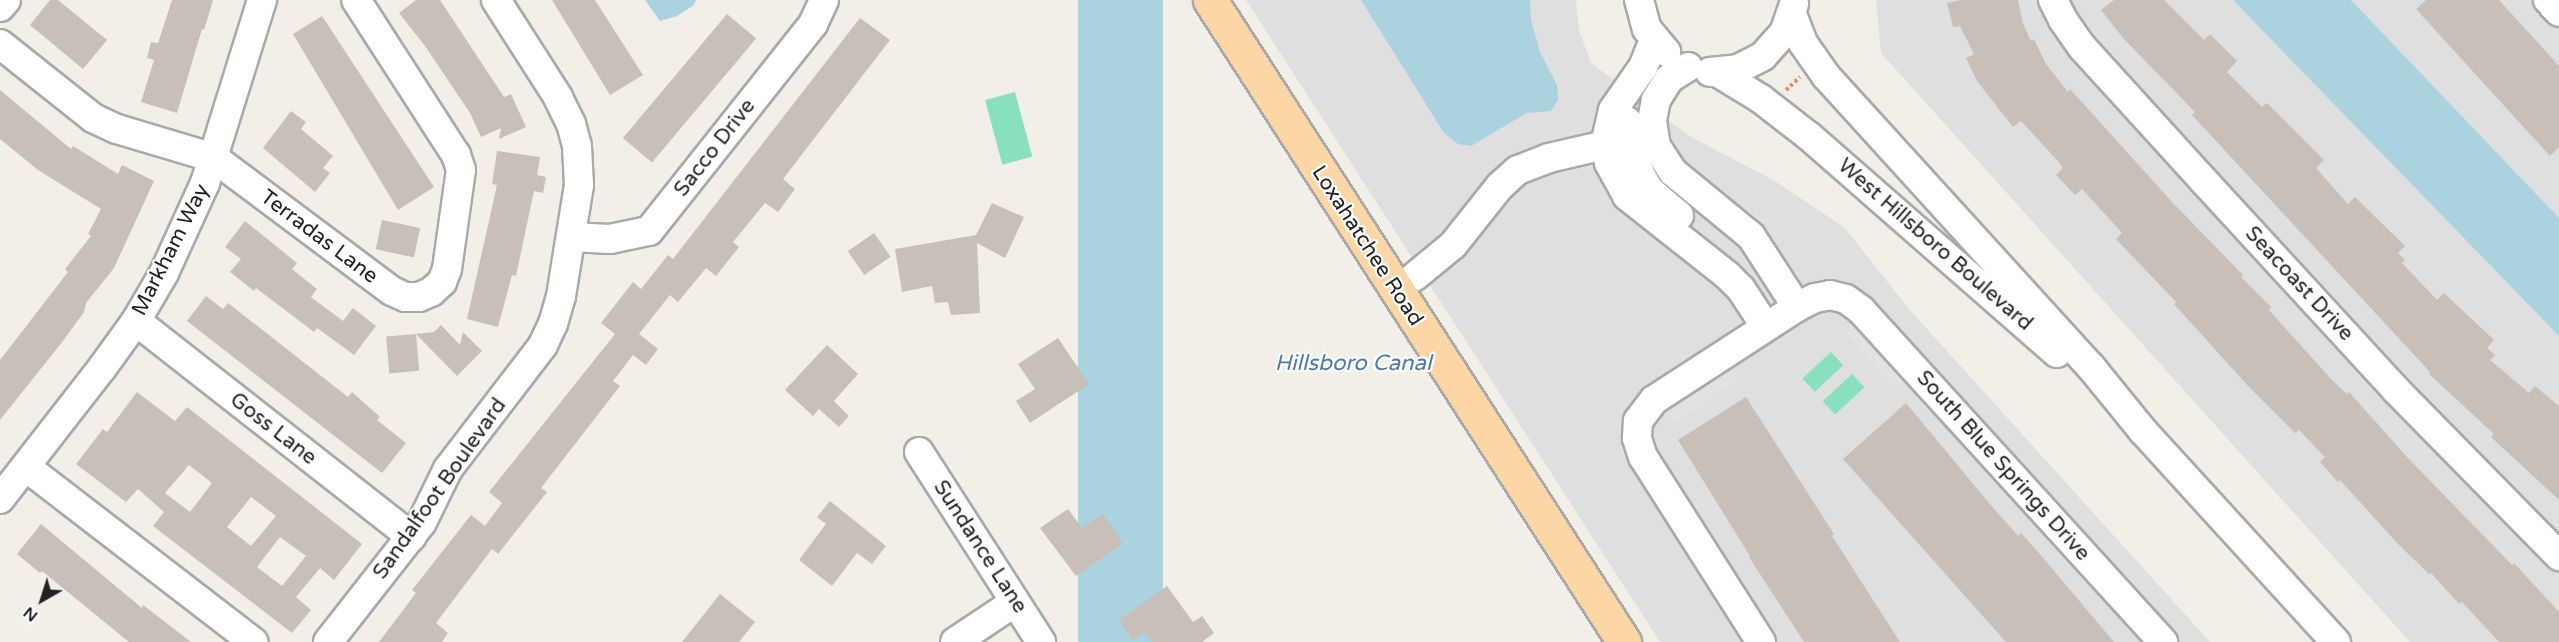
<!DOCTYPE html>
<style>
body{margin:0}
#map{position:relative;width:2559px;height:642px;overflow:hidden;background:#f2efe9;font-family:"Varela Round",sans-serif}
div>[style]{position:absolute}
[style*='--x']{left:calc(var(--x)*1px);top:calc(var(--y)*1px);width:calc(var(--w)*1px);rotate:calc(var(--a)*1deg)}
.residential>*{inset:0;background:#e0dfdf}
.pitch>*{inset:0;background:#88e0be;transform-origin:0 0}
.parking>*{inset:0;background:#e2e2e2;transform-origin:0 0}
.water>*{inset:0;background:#aad3df;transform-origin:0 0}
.building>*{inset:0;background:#c7bfb8;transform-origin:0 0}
.path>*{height:4px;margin-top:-2px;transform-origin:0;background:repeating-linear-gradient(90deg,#fa8072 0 3px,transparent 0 6px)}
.roads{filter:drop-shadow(2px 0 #a9a9a9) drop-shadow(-2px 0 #a9a9a9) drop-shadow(0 2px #a9a9a9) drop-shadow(0 -2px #a9a9a9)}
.minor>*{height:28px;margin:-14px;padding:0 14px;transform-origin:14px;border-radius:14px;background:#fff}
.major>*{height:33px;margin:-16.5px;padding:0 16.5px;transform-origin:16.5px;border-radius:16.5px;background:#fcd6a4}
span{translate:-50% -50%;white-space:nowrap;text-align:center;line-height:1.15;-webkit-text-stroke:4.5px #fff;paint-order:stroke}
.street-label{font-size:21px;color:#222}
.water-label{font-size:22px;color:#4a7aab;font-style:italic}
.north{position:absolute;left:12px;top:570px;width:60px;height:60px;-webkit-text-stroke:4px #fff;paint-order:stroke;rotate:219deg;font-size:16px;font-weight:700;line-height:24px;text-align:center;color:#222}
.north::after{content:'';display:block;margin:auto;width:21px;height:27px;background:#222;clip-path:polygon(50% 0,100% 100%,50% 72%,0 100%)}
</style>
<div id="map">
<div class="residential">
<i style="clip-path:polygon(1246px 0,1576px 0,1579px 30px,1591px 63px,1691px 137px,1775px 181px,1844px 227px,1909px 309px,2210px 642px,1660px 642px)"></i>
<i style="clip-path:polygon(1876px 0,2559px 0,2559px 642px,2410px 642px,1881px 53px)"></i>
</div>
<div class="pitch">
<i style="left:1015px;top:92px;width:67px;height:31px;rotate:75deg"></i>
<i style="left:1831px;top:352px;width:18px;height:39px;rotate:47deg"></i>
<i style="left:1852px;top:374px;width:18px;height:40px;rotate:47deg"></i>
</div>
<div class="parking">
<i style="left:1856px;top:320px;width:79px;height:16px;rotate:48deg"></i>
<i style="left:1729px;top:366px;width:16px;height:78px;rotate:55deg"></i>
</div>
<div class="water">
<i style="clip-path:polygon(645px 0,696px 0,694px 5px,677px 16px,660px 21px)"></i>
<i style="left:1078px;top:0;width:85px;height:762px"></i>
<i style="clip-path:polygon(1361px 0,1530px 0,1531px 20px,1540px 52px,1557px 85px,1558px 100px,1551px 111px,1527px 113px,1471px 146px,1458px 144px,1444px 133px)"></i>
<i style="clip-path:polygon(2233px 0,2351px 0,2559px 218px,2559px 336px)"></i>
</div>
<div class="building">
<i style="clip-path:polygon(50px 0,58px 0,107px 40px,83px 69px,30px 25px)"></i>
<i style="clip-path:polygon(172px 0,213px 0,204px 30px,202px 29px,177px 113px,141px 102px,154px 60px,147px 58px,151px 42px,158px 43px)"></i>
<i style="clip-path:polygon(416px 0,440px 0,504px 97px,511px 94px,526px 127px,499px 139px,501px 128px,481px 137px,470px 113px,425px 46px,399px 13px)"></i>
<i style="clip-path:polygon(552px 0,595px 0,643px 75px,610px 95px)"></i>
<i style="clip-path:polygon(1961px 0,2018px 0,2023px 24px,2031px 41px,2034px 39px,2046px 64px,2068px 92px,2070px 89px,2173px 203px,2243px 275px,2241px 277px,2271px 307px,2269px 310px,2331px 379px,2347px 394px,2349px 392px,2407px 457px,2512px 565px,2514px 563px,2559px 612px,2559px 642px,2499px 642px,2462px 602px,2459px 604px,2431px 573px,2429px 574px,2398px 544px,2340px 480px,2338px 482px,2320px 462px,2325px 457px,2299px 430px,2295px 433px,2249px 387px,2174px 304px,2176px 302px,2116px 239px,2122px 233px,2114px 224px,2082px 189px,2075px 195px,2056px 175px,2063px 168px,2057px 160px,2021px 121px,2013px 127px,1977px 81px,1966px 58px,1974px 54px,1960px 26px,1953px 27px,1947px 3px)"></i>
<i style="clip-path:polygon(2114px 0,2164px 0,2204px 40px,2210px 34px,2237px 61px,2227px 72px,2262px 107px,2267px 103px,2324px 160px,2316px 168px,2348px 204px,2355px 197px,2405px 246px,2398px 253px,2405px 260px,2402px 263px,2437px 300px,2444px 293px,2494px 340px,2487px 348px,2495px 355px,2490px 360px,2529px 393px,2535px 386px,2559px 406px,2559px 500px,2491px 437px,2494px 434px,2429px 374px,2430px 372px,2192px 115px,2195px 112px,2124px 39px,2101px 10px)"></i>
<i style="clip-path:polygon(2426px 0,2499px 0,2559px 66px,2559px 147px,2550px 156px,2416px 9px)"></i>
<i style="left:727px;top:14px;width:38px;height:162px;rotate:40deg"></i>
<i style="clip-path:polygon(322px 16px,434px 187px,398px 210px,293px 34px)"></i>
<i style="clip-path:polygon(860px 18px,890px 40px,783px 179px,795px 189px,778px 212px,765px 203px,733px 242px,739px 247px,716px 276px,706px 268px,678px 302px,670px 295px,639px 334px,658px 349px,646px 365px,633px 355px,613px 381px,620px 386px,541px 488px,547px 492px,498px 554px,492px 549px,436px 623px,448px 633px,442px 642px,379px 642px,416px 593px,412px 590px,471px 515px,485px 526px,502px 503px,489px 492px,615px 334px,601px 323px,633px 282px,641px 289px,668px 255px,673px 259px)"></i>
<i style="clip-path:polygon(0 90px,71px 149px,73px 146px,118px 174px,122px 165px,154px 181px,114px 268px,86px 303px,84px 312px,63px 341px,0 420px,0 360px,68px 272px,65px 269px,91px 236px,88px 234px,101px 209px,38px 170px,0 139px)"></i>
<i style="clip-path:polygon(291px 111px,306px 122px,301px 129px,333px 156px,323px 168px,330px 173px,315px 192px,263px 148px)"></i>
<i style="clip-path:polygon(497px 151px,540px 157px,537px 175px,546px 177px,543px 193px,534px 191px,516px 276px,512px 275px,498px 327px,467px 319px,497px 185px,492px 184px)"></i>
<i style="clip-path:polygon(992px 203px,1024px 217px,1005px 258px,977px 243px,980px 313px,951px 315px,948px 302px,935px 303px,932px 286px,902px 292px,895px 249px,976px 235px)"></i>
<i style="left:382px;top:220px;width:39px;height:30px;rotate:12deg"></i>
<i style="clip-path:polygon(245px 221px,297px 263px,292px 269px,317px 289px,311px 297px,343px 321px,353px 308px,376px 326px,354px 355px,317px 328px,314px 332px,256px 288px,254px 291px,230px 272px,241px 259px,225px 247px)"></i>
<i style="left:874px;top:233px;width:29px;height:32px;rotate:55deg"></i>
<i style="clip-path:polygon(206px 296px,223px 309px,228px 303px,348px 397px,352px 392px,380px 417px,377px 420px,406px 443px,382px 473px,187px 321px)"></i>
<i style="clip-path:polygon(441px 325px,460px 345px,463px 332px,482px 351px,457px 376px,416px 334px,434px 332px)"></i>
<i style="left:416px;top:334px;width:37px;height:30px;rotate:85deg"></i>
<i style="clip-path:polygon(1058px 338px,1089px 384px,1030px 423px,1016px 401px,1035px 389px,1018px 364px)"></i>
<i style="clip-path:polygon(827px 345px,858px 374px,834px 401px,849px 416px,839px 427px,819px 409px,813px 416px,785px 390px)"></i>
<i style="clip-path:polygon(evenodd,137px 392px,175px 421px,187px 407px,362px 544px,334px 580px,320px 568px,296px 597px,311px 610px,292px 633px,153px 526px,164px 512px,138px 489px,126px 502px,76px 464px,103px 429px,107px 432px,137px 392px,189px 465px,212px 483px,190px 512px,165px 493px,189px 465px,137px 392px,251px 497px,276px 516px,251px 546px,227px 527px,251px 497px,137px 392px,280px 537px,306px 556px,282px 586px,257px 567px,280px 537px)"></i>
<i style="clip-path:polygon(1746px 397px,1834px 534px,1832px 536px,1900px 642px,1804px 642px,1749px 557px,1750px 556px,1678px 440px)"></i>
<i style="clip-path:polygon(1906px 403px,1989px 503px,2018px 536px,2021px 533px,2039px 553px,2114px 642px,2006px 642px,1843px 459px)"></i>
<i style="clip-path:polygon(830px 501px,886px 546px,872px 564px,857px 553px,832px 586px,799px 560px,826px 524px,817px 517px)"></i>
<i style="clip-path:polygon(1068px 509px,1082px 528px,1103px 514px,1123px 544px,1076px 576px,1040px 528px)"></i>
<i style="clip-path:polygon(41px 524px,142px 608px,143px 605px,191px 642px,129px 642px,42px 571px,40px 573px,17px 554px)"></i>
<i style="clip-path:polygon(1167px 586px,1193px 622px,1202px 616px,1214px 633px,1202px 642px,1152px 642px,1144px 632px,1133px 640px,1119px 620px)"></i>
<i style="clip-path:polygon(720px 594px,755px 622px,739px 642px,682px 642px)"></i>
</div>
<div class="path">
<i style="--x:1786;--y:90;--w:19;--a:-43"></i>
</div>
<div class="roads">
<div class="minor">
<i style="--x:1639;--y:0;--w:30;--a:75"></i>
<i style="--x:1647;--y:29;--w:30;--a:50"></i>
<i style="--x:2053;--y:0;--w:22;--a:63"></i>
<i style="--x:2063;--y:20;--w:33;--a:55"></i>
<i style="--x:2082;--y:47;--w:181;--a:47.7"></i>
<i style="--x:2204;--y:181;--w:284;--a:47.4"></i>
<i style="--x:2396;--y:390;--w:233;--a:45.5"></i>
<i style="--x:2548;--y:0;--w:16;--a:47"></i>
<i style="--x:0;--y:7;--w:9;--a:-49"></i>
<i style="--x:1792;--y:14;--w:31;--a:69"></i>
<i style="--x:1803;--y:43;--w:40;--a:55.1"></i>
<i style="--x:1826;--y:76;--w:394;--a:47.7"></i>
<i style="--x:2091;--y:367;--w:82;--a:50.9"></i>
<i style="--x:2143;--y:431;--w:286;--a:47.6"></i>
<i style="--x:1654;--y:40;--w:29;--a:112"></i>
<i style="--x:1643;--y:67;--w:52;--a:124.9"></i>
<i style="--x:1613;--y:110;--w:36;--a:103"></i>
<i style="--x:1605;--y:145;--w:18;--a:77"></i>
<i style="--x:1609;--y:163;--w:38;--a:61"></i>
<i style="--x:1627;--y:196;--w:127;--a:38.3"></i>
<i style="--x:1727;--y:275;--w:20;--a:45"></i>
<i style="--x:1741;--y:289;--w:45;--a:56.7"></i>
<i style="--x:0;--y:44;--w:119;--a:38.5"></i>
<i style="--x:93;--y:118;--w:26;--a:25"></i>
<i style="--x:117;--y:129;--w:101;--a:16.6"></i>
<i style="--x:214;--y:158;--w:222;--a:36.8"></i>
<i style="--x:392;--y:291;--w:14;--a:25"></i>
<i style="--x:405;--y:297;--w:14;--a:0"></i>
<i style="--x:419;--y:297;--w:13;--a:-23"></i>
<i style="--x:431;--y:292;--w:15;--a:-42"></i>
<i style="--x:442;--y:282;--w:14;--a:-69"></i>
<i style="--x:447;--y:269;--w:100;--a:-82"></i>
<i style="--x:461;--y:170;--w:16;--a:-108"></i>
<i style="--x:456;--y:155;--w:184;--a:-122.8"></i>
<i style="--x:1688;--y:67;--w:22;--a:148"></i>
<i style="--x:1669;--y:79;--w:25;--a:122"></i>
<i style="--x:1656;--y:100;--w:21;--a:101"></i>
<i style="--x:1652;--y:121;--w:25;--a:81"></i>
<i style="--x:1656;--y:146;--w:31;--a:57"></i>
<i style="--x:1673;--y:172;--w:101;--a:39.4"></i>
<i style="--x:1751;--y:236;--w:85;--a:57.1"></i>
<i style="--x:1710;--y:72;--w:28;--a:-6"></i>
<i style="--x:1738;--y:69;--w:28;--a:-27"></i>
<i style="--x:1763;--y:56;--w:31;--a:-48"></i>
<i style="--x:1784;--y:33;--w:31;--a:-71"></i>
<i style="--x:1717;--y:72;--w:52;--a:31.5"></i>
<i style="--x:1761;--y:99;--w:62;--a:37.8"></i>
<i style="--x:1810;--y:137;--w:328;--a:41.2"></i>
<i style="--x:1627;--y:121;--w:30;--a:82"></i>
<i style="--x:1631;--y:151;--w:25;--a:69"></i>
<i style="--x:1640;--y:174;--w:20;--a:60"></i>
<i style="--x:1650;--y:191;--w:38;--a:40"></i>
<i style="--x:571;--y:237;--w:39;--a:3"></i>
<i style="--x:610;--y:239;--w:40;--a:-12"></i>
<i style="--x:649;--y:231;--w:264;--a:-51.6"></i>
<i style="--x:813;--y:24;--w:26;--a:-65"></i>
<i style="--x:1414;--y:277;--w:50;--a:-39.4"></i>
<i style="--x:1453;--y:245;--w:75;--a:-51.5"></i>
<i style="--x:1500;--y:186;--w:24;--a:-42"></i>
<i style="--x:1518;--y:170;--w:33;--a:-21"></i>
<i style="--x:1549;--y:158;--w:106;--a:-13.1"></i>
<i style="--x:136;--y:321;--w:350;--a:38.1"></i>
<i style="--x:919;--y:452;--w:226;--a:57.3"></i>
<i style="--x:26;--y:467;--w:287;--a:37.6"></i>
<i style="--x:0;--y:499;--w:166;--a:-52.1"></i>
<i style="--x:102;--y:368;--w:58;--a:-54.1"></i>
<i style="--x:136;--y:321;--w:56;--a:-59.7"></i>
<i style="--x:164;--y:273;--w:99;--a:-65.5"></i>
<i style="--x:205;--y:183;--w:192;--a:-72.7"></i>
<i style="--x:328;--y:642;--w:152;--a:-51.9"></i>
<i style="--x:422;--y:522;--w:59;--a:-63.9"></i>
<i style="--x:448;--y:469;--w:156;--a:-52.5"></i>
<i style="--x:543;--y:345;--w:23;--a:-65"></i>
<i style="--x:553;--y:324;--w:29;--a:-74"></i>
<i style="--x:561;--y:296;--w:112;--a:-80.8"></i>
<i style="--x:579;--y:185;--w:39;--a:-93"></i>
<i style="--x:577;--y:146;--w:23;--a:-105"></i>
<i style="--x:571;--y:124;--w:30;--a:-116"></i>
<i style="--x:558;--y:97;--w:115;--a:-122.6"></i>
<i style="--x:955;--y:642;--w:72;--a:-33.7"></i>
<i style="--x:1761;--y:642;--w:219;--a:-122.5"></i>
<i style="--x:1643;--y:457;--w:20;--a:-108"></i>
<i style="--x:1637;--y:438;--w:17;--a:-87"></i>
<i style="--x:1638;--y:421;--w:26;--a:-53"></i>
<i style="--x:1654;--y:400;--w:171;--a:-33"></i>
<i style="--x:1797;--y:307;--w:20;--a:-27"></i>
<i style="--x:1815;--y:298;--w:15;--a:-11"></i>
<i style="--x:1830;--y:295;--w:16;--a:14"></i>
<i style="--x:1846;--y:299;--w:19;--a:36"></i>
<i style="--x:1861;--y:310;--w:449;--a:47.7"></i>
</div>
<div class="major">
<i style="--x:1210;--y:0;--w:764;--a:57.18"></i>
</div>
</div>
<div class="street-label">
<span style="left:715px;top:148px;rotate:-52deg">Sacco Drive</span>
<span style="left:319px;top:237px;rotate:37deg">Terradas Lane</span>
<span style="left:1935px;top:245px;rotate:41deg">West Hillsboro Boulevard</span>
<span style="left:1367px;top:246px;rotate:57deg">Loxahatchee Road</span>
<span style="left:171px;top:250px;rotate:-63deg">Markham Way</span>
<span style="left:2299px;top:284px;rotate:47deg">Seacoast Drive</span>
<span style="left:273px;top:429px;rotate:38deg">Goss Lane</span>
<span style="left:2003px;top:466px;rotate:48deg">South Blue Springs Drive</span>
<span style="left:440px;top:489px;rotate:-55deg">Sandalfoot Boulevard</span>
<span style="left:980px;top:547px;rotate:57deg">Sundance Lane</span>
</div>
<div class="water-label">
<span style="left:1353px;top:364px">Hillsboro Canal</span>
</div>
<div class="north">N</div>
</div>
